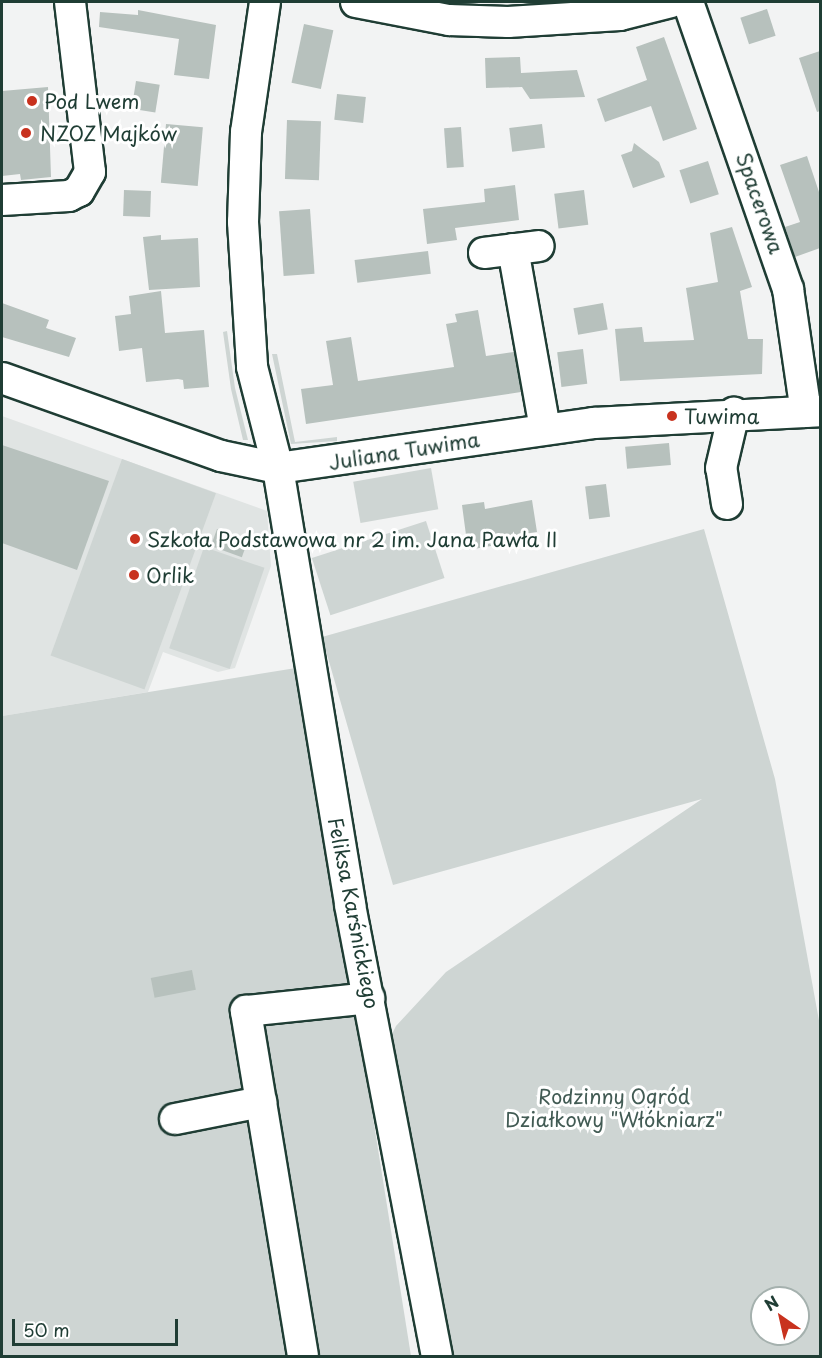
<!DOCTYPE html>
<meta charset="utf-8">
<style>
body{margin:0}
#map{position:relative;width:822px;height:1358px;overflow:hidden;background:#f2f3f3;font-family:"Playpen Sans",sans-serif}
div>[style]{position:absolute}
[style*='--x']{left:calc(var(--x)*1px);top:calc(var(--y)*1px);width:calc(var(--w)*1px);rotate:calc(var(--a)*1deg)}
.built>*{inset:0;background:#e0e4e3}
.green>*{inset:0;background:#ced5d3;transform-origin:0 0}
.building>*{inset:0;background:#b7c1bd;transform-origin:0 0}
.roads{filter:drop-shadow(2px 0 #1f3d34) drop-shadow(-2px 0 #1f3d34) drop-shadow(0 2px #1f3d34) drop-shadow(0 -2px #1f3d34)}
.minor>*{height:30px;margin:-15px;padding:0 15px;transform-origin:15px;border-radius:15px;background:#fff}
.dots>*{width:16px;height:16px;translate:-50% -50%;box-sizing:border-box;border:3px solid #fff;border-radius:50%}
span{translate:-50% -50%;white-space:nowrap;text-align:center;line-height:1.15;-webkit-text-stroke:6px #fff;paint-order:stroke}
.poi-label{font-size:20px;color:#1f3d34}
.left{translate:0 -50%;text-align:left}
.street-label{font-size:20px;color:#1f3d34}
.park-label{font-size:20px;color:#425b54}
.frame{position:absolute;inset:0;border:3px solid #1f3d34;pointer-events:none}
.north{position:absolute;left:750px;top:1286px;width:60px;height:60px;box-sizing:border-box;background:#fff;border:2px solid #a5b1ae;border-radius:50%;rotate:326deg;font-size:16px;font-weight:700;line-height:24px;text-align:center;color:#1f3d34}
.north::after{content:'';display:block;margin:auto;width:21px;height:27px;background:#c8321e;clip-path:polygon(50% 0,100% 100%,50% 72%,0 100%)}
.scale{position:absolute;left:12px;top:1319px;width:166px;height:27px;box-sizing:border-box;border:3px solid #1f3d34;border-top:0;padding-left:8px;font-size:18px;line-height:21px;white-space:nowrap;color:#1f3d34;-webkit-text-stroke:4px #fff;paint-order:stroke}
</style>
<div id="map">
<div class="built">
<i style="clip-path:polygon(2px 416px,267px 511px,271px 566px,235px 668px,218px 672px,163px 652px,148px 692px,2px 716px)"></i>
</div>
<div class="green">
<i style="clip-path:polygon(227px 331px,235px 388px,248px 440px,243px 440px,231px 389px,223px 332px)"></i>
<i style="clip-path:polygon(272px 354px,277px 354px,295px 442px,337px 437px,337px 441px,291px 444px)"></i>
<i style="left:122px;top:459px;width:100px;height:209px;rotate:20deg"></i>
<i style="left:431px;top:468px;width:42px;height:79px;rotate:80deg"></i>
<i style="left:426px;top:521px;width:60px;height:120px;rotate:72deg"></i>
<i style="clip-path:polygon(evenodd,704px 529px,775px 779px,820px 1026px,820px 1356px,449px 1356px,392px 1034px,396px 1026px,446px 972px,702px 799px,393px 885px,322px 637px,704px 529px,762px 1298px,798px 1298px,798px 1334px,762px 1334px,762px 1298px)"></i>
<i style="left:204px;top:547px;width:64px;height:107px;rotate:19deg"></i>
<i style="clip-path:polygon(296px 668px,322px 798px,411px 1356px,2px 1356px,2px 716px)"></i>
</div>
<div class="building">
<i style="left:767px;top:9px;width:28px;height:28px;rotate:72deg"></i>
<i style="clip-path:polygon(138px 10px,216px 25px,209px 79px,174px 75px,179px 39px,99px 27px,100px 12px,138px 15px)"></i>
<i style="left:304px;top:24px;width:30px;height:60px;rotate:12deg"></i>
<i style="clip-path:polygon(664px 37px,697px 129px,663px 141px,651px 106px,605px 122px,597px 99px,647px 80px,636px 47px)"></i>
<i style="clip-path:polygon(820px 51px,820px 111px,817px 112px,799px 58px)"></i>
<i style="clip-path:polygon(520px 57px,521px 73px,577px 70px,585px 97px,530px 99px,522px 87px,486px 88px,485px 58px)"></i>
<i style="left:136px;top:81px;width:24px;height:28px;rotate:9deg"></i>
<i style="clip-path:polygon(48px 87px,51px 177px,21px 180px,20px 174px,2px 176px,2px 91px)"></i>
<i style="left:337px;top:94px;width:29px;height:26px;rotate:6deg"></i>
<i style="left:287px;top:120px;width:34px;height:59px;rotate:2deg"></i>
<i style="left:166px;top:124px;width:37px;height:59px;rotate:5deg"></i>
<i style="left:542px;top:124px;width:24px;height:33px;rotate:83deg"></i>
<i style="left:461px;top:127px;width:40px;height:17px;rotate:86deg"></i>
<i style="clip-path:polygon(634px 143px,659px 162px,665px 177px,633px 188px,621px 155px,632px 151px)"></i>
<i style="clip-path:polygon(807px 156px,820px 195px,820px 248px,795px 257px,785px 227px,800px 222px,780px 165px)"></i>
<i style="left:708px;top:161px;width:35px;height:30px;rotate:72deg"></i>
<i style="clip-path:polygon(515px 185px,519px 220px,455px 228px,457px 240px,427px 244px,423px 209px,485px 202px,484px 189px)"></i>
<i style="left:124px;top:190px;width:27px;height:26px;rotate:2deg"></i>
<i style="left:584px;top:190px;width:35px;height:30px;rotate:83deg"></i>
<i style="left:310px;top:209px;width:65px;height:31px;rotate:86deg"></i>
<i style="clip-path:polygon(732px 227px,752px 287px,740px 291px,748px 339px,763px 339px,762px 374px,620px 381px,615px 329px,642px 327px,644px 342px,694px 340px,686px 288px,718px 282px,710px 233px)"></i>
<i style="clip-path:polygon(161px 235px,161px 240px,198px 238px,200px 287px,149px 290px,143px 237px)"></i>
<i style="left:428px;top:251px;width:23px;height:74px;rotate:83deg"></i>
<i style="clip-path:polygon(161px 291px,165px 333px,204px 330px,209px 387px,184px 389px,183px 380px,178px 379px,146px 382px,142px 348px,119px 351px,115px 316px,131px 314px,129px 296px)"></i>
<i style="clip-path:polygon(2px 303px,49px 320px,46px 328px,76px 338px,69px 357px,2px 337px)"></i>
<i style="left:603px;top:303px;width:27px;height:30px;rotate:80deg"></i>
<i style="clip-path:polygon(478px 310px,486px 356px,514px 352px,521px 392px,306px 424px,301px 389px,333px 385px,326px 341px,351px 337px,358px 381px,454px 367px,446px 324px,457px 322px,455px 314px)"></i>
<i style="left:583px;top:349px;width:35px;height:26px;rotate:83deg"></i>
<i style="left:669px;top:443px;width:22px;height:44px;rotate:85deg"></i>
<i style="clip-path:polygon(2px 445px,109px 481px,77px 570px,2px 543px)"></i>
<i style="left:606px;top:484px;width:33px;height:21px;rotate:83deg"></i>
<i style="clip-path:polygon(532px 500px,537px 532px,490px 539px,491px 546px,468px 550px,462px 505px,484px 502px,485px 509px)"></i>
<i style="left:217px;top:529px;width:33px;height:18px;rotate:20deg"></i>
<i style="left:192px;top:970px;width:20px;height:42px;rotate:79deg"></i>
</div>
<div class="roads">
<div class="minor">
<i style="--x:265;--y:2;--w:131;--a:98.3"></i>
<i style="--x:246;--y:132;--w:90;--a:91.9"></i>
<i style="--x:243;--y:222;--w:145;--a:86.4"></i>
<i style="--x:252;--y:367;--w:104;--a:75.6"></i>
<i style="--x:278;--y:468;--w:443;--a:80.6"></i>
<i style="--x:350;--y:905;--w:459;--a:79.1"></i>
<i style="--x:356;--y:2;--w:95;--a:11"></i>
<i style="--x:449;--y:20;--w:59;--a:1.9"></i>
<i style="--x:508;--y:22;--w:112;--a:-3.6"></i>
<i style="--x:620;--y:15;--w:53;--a:-14.3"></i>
<i style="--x:688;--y:2;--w:304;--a:70.8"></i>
<i style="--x:788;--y:289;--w:124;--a:81.7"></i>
<i style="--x:2;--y:200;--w:67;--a:-3.4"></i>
<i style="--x:69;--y:196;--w:11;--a:-27"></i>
<i style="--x:79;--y:191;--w:22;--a:-60"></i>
<i style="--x:90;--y:172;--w:171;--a:-96.7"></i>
<i style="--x:513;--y:249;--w:183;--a:79.9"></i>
<i style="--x:484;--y:253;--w:55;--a:-7.3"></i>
<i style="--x:2;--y:378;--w:232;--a:19.6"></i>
<i style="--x:221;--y:456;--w:58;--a:11.9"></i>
<i style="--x:278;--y:468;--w:319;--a:-8.1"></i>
<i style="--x:594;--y:423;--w:226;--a:-3"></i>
<i style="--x:727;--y:504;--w:36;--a:-99"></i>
<i style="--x:721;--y:468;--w:57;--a:-76.7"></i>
<i style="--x:175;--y:1119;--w:88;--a:-11.2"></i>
<i style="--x:303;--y:1356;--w:350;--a:-99.4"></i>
<i style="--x:246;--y:1011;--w:124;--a:-6"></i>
</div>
</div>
<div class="dots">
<i style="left:32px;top:101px;background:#c8321e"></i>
<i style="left:26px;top:133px;background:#c8321e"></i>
<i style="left:672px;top:416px;background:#c8321e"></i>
<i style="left:135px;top:539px;background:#c8321e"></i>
<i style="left:134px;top:575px;background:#c8321e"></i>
</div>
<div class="poi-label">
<span class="left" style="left:44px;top:101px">Pod Lwem</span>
<span class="left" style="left:40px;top:133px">NZOZ Majków</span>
<span class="left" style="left:684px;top:416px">Tuwima</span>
<span class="left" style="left:147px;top:539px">Szkoła Podstawowa nr 2 im. Jana Pawła II</span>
<span class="left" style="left:146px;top:575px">Orlik</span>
</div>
<div class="street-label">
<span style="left:760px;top:203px;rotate:71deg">Spacerowa</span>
<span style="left:404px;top:451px;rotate:-9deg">Juliana Tuwima</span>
<span style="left:354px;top:913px;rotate:79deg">Feliksa Karśnickiego</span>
</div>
<div class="park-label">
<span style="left:614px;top:1108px">Rodzinny Ogród<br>Działkowy "Włókniarz"</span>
</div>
<div class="frame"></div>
<div class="north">N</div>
<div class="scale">50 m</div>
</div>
